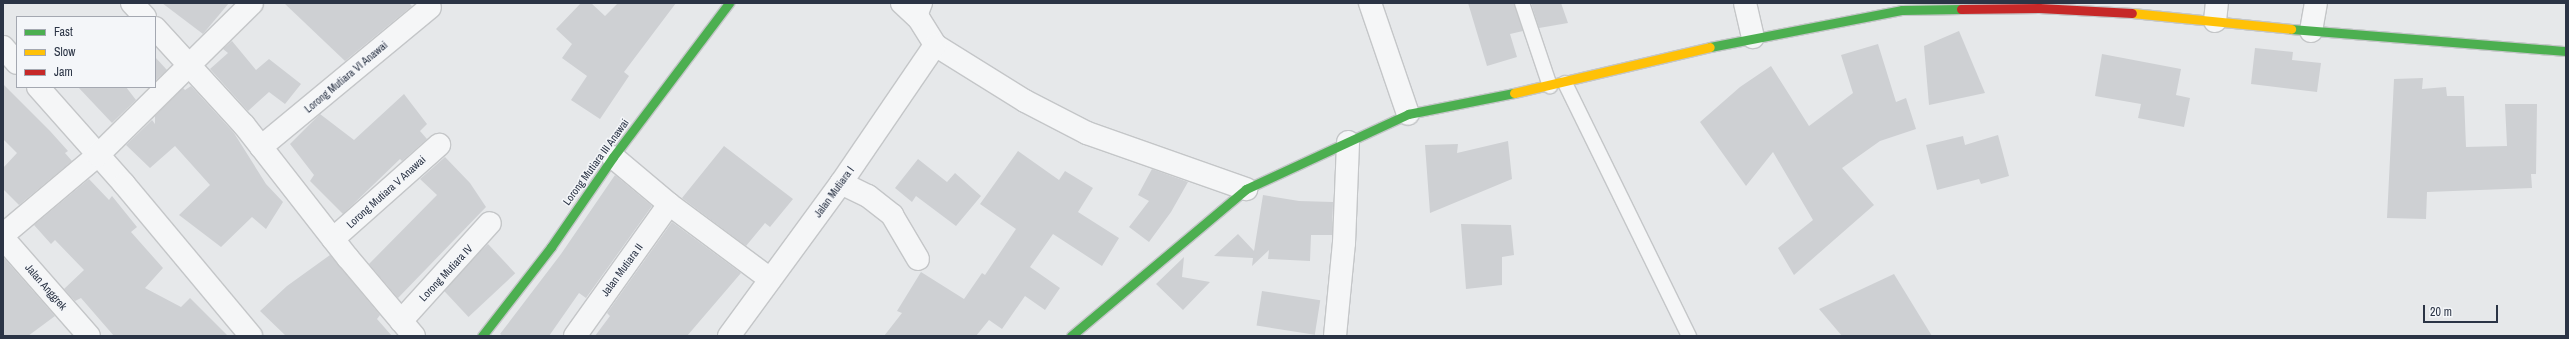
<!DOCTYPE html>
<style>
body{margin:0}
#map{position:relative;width:2569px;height:339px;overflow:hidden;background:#e6e8ea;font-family:"Archivo Narrow",sans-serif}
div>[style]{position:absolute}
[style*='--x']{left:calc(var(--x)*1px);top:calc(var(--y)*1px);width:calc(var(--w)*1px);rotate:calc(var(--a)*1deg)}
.building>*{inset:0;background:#ced0d3;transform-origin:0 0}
.roads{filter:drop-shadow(1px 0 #c4c6c8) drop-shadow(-1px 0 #c4c6c8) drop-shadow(0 1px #c4c6c8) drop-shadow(0 -1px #c4c6c8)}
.lane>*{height:14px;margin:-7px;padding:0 7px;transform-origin:7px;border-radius:7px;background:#f5f6f7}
.street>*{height:22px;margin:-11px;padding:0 11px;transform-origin:11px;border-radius:11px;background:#f5f6f7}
.fast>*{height:9px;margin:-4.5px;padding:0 4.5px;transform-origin:4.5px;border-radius:4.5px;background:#4caf50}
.slow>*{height:9px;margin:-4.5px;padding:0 4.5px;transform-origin:4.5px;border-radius:4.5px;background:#ffc107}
.jam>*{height:9px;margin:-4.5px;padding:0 4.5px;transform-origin:4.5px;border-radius:4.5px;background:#c62828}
span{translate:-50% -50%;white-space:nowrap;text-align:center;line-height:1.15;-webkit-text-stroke:3px #f4f6f9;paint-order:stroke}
.street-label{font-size:11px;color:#2b3445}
.frame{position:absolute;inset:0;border:4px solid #2b3445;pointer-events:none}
.legend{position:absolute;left:16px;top:16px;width:140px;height:72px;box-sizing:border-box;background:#f4f6f9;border:1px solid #a4a8b1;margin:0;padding:5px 7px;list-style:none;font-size:12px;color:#2b3445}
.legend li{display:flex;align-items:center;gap:8px;height:20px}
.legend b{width:20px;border:1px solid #a4a8b1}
.scale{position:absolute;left:2423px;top:305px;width:75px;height:18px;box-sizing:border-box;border:2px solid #2b3445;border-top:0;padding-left:5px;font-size:12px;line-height:14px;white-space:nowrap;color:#2b3445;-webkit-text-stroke:3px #f4f6f9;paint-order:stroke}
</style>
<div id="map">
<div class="building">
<i style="clip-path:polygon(162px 3px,229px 3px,203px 34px)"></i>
<i style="clip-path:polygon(284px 3px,409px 3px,412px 6px,345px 61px)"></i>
<i style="clip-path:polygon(581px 3px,591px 3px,605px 16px,618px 3px,676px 3px,624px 72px,629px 76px,600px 119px,571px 100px,587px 76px,562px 58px,572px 44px,556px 29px)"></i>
<i style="clip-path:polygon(1468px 3px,1514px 3px,1523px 31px,1510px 34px,1517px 57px,1487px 66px)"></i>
<i style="clip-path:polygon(1531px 3px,1561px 3px,1568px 23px,1539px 28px)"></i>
<i style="clip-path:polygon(1959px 31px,1985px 93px,1929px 105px,1924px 46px)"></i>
<i style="clip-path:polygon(232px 41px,256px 70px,269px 59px,301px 84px,285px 104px,269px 92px,248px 111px,210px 69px,228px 53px,223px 49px)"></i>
<i style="clip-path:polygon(1878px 44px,1896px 102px,1906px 98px,1916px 129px,1880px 141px,1842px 168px,1874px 205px,1794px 275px,1778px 248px,1813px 220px,1773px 152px,1746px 186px,1700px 122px,1740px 87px,1771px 66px,1809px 126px,1853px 93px,1841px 55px)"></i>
<i style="clip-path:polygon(2255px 48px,2293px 52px,2292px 60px,2321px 63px,2317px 92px,2251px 84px)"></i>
<i style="clip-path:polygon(2102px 54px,2181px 69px,2176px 95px,2190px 98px,2184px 127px,2138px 118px,2141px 104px,2095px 96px)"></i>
<i style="clip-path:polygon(155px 57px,167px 70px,155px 81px)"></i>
<i style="clip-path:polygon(2423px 78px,2422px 89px,2446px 87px,2447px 96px,2464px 96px,2466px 147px,2507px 146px,2505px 104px,2537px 104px,2536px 174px,2531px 174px,2532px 188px,2427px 192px,2426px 219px,2387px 218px,2394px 79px)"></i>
<i style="clip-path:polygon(3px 84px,50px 131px,68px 151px,65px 153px,72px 161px,19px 205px,3px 189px,3px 168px,17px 153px,3px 139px)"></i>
<i style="clip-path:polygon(191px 86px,234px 133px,266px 184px,283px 202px,266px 229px,252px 217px,221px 247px,179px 215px,210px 185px,175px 146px,150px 168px,126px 145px,152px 120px,155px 124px,155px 116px,183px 88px,185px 90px)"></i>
<i style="clip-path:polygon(78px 87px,126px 87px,136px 100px,112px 123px)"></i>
<i style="clip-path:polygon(404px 94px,427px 124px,420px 131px,427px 139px,402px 161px,400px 159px,343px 214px,310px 181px,314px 175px,290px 144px,320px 114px,354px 140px)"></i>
<i style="clip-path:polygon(1998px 135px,2009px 176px,1981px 184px,1979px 179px,1937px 190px,1926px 145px,1963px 136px,1965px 145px)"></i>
<i style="clip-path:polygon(1508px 141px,1512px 179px,1430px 213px,1425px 145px,1458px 144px,1457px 153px)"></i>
<i style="clip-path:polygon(724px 146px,793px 199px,770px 227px,765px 223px,746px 246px,682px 198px)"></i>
<i style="clip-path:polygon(1018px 151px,1059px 180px,1065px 171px,1093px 188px,1078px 212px,1119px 238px,1102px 266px,1053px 234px,1030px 267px,1060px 288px,1045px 310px,1025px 296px,1002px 329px,989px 320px,976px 336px,884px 336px,902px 313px,897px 311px,921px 272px,964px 299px,982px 273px,985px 275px,1016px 229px,980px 204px)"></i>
<i style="clip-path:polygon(445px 157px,470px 183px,486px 207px,398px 298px,369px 264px,437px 195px,420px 179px)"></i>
<i style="clip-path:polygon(918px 159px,947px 182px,955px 173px,981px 196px,956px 226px,916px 196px,912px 202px,895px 188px)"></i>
<i style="clip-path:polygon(1152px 169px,1188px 182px,1171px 212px,1149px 242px,1129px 227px,1149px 201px,1138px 195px)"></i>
<i style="clip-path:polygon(615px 175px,652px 206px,586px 298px,579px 293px,549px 336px,503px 336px,500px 334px,561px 254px)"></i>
<i style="clip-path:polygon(89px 179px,109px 200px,112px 196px,137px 227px,131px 232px,163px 268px,145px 288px,181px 307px,190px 298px,228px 336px,114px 336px,81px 298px,75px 301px,64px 289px,84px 270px,55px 240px,51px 244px,34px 225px)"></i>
<i style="clip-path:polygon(1263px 195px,1299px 201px,1333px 202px,1332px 235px,1311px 235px,1310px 261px,1268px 259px,1269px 250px,1252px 266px,1253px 258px,1214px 256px,1238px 234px,1254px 251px)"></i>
<i style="clip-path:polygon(672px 222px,741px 273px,687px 336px,595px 336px,610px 316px,607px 313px)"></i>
<i style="clip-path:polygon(1461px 224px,1511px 225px,1514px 255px,1502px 257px,1502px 285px,1466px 289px)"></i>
<i style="left:488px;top:244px;width:40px;height:64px;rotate:47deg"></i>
<i style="clip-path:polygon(330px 255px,380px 315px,377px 319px,392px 336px,286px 336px,260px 311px,287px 286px)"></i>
<i style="clip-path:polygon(3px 257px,55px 316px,28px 336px,3px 336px)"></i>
<i style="clip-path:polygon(1184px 257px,1182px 277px,1210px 282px,1183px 310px,1156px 284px)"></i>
<i style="clip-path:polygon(1894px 274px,1932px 336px,1842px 336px,1819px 309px)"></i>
<i style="left:1262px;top:291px;width:59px;height:35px;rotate:9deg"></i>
</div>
<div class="roads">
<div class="lane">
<i style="--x:1522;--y:3;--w:88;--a:71.4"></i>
<i style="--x:919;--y:19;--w:17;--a:-69"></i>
<i style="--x:1565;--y:83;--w:282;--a:63.9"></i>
</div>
<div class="street">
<i style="--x:132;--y:3;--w:19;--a:47"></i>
<i style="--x:902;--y:3;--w:23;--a:43"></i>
<i style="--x:919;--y:19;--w:31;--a:58"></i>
<i style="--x:935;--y:45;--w:106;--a:31.9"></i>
<i style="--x:1025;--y:101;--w:70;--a:27.3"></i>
<i style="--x:1087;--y:133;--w:169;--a:19.4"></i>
<i style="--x:1370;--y:3;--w:117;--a:71.1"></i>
<i style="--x:1745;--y:3;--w:35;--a:77"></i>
<i style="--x:2215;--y:21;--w:18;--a:-84"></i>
<i style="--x:155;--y:28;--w:132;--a:47.5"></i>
<i style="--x:244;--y:125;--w:169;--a:52"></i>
<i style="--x:348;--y:258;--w:102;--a:49.8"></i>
<i style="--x:2311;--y:31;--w:28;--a:-80"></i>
<i style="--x:3;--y:47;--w:21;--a:49"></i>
<i style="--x:38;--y:87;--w:130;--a:48.4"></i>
<i style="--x:124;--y:184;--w:198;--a:50.1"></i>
<i style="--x:261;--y:147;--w:219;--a:-39.6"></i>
<i style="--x:613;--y:157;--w:73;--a:40"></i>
<i style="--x:669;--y:204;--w:126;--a:36.6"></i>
<i style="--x:841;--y:183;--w:30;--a:26"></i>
<i style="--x:868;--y:196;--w:31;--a:38"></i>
<i style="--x:892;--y:215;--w:51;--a:59.4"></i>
<i style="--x:3;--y:235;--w:124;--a:-40.1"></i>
<i style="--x:98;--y:155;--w:216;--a:-44.6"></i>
<i style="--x:3;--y:238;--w:130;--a:48.7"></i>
<i style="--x:333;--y:239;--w:142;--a:-41.6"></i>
<i style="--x:401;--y:321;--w:132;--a:-47.8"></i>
<i style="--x:575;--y:336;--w:162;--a:-54.5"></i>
<i style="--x:729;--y:336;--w:190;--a:-53.8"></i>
<i style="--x:841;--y:183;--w:167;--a:-55.7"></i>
<i style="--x:1335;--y:336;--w:93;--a:-84.5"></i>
<i style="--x:1344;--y:243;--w:101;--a:-87.7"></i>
</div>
<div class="fast">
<i style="--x:2291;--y:29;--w:276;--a:4.6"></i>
<i style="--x:1710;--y:47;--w:196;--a:-10.9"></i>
<i style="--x:1902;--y:10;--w:59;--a:-1"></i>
<i style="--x:482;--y:336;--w:113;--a:-52.2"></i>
<i style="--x:551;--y:247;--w:109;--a:-55.4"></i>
<i style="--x:613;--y:157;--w:193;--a:-53"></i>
<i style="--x:1071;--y:336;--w:229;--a:-40"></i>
<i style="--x:1246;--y:189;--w:179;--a:-24.8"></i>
<i style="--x:1408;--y:114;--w:108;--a:-11.2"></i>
</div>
<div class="slow">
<i style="--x:2132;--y:13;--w:160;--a:5.7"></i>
<i style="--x:1514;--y:93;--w:201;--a:-13.2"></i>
</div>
<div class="jam">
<i style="--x:1961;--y:9;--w:78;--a:-0.7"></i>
<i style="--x:2039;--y:8;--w:93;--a:3.1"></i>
</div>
</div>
<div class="street-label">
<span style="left:346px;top:77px;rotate:-40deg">Lorong Mutiara VI Anawai</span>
<span style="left:596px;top:162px;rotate:-54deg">Lorong Mutiara III Anawai</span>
<span style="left:386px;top:192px;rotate:-42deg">Lorong Mutiara V Anawai</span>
<span style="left:834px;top:192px;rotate:-54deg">Jalan Mutiara I</span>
<span style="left:622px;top:270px;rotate:-54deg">Jalan Mutiara II</span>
<span style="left:446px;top:273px;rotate:-47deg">Lorong Mutiara IV</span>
<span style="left:46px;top:287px;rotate:49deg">Jalan Anggrek</span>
</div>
<div class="frame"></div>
<ul class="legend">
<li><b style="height:5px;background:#4caf50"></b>Fast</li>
<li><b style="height:5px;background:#ffc107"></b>Slow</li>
<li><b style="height:5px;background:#c62828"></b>Jam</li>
</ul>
<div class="scale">20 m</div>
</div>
